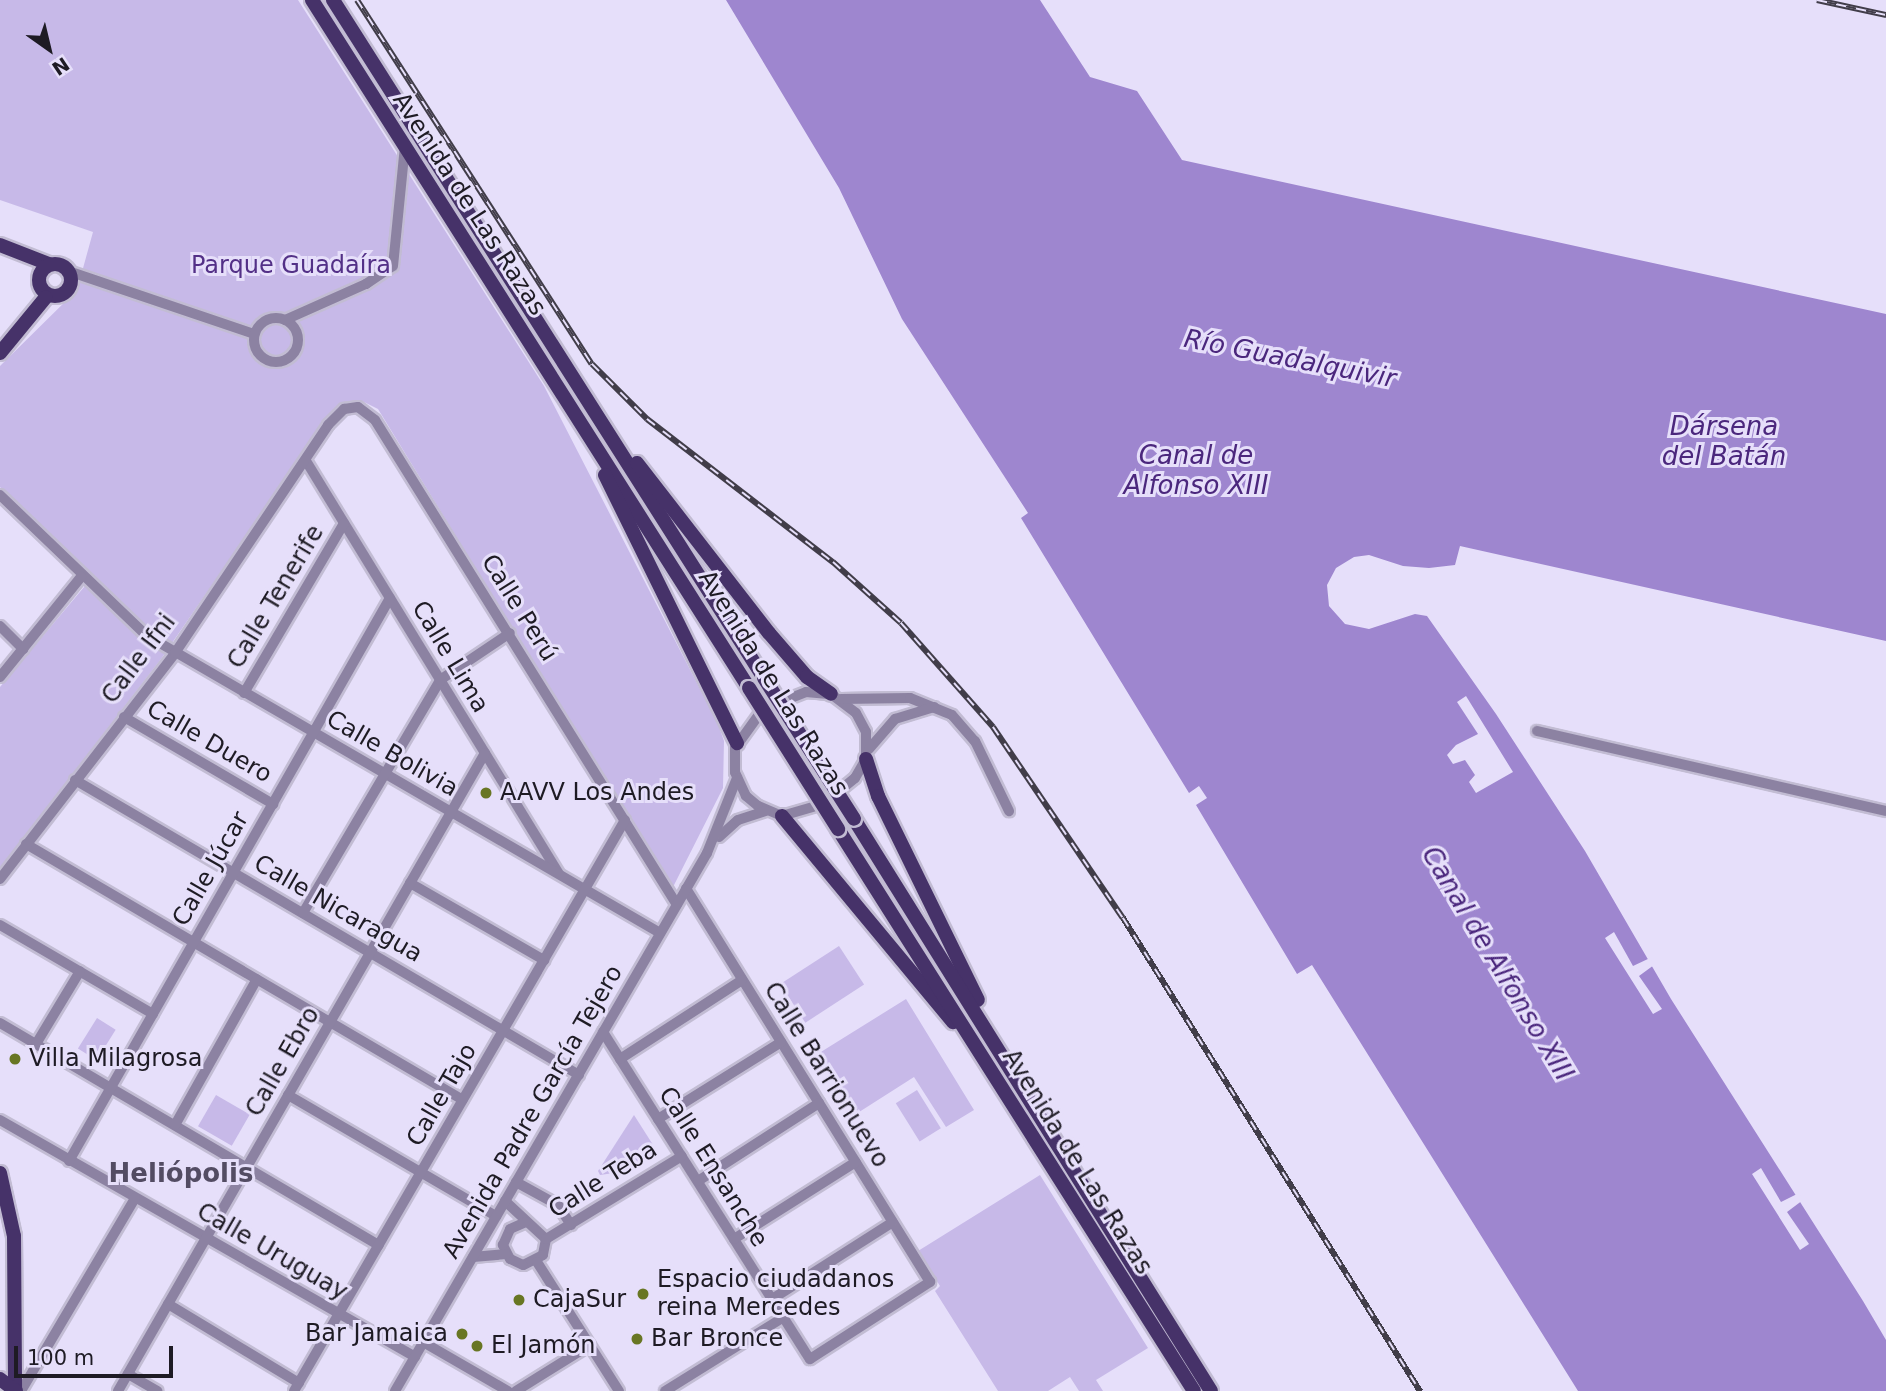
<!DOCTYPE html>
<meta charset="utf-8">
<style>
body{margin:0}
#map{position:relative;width:1886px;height:1391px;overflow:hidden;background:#e6dffa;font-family:"DejaVu Sans",sans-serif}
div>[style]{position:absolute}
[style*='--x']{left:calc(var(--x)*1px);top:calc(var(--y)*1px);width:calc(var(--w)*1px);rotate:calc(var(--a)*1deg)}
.green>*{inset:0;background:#c7b9e8;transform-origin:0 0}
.water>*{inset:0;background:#9e86cf}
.pier>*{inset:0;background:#e6dffa}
.roads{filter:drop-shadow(2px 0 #c2bcd3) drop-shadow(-2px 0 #c2bcd3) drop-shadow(0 2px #c2bcd3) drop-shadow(0 -2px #c2bcd3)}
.minor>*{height:10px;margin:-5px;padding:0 5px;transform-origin:5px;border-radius:5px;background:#8c82a2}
.minor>.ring{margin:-5px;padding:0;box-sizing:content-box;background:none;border:10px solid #8c82a2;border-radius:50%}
.major>*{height:14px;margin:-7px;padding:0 7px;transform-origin:7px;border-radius:7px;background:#463269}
.major>.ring{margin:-7px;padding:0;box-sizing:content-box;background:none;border:14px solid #463269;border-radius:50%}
.rail>*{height:6px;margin-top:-3px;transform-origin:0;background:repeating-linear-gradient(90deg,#e6dffa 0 10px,#413d49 0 20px);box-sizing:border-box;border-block:2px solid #413d49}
.bridges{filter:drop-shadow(2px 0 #c2bcd3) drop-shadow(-2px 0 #c2bcd3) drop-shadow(0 2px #c2bcd3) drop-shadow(0 -2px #c2bcd3)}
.major-bridge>*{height:14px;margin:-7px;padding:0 7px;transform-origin:7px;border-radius:7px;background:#463269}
.dots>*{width:19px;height:19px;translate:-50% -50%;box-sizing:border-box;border:4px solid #e6dffa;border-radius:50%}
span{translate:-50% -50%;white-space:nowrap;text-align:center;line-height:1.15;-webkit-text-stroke:6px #e6dffa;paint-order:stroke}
.street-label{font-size:24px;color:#1e1b24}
.park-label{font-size:24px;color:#533087}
.poi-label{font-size:24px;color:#1e1b24}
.left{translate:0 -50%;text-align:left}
.right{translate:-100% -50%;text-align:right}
.water-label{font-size:26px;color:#4b277d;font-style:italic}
.neighbourhood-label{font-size:26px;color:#534c63;font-weight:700}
.north{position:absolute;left:14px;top:14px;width:70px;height:70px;-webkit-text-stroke:5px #e6dffa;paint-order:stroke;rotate:146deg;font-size:19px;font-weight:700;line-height:28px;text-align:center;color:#1e1b24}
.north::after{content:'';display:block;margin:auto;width:24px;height:32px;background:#1e1b24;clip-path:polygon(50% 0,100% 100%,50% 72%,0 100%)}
.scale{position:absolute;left:14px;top:1346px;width:159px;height:32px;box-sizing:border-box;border:4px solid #1e1b24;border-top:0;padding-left:9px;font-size:21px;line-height:24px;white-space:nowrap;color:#1e1b24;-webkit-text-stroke:5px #e6dffa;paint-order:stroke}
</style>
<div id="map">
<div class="green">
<i style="clip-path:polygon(0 0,298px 0,544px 386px,718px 724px,724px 741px,723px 788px,672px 889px,378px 409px,362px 401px,345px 403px,330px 413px,161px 659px,0 868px,0 687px,90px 580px,0 487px,0 366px,77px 290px,93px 232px,0 200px)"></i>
<i style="left:839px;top:946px;width:46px;height:70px;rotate:57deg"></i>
<i style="clip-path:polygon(906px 999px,974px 1110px,946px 1127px,914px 1077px,856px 1114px,816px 1055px)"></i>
<i style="left:97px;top:1018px;width:22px;height:36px;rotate:32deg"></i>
<i style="left:917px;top:1090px;width:45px;height:25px;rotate:58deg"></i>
<i style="left:216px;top:1095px;width:39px;height:36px;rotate:30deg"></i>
<i style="clip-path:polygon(634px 1115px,655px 1148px,628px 1171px,600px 1175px,598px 1171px)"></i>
<i style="clip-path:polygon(1040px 1175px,1148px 1348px,1096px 1380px,1103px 1391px,1079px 1391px,1070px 1377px,1048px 1391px,998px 1391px,935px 1291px,940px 1286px,918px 1251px)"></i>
</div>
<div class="water">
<i style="clip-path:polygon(726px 0,1040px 0,1090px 77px,1137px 91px,1182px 160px,1886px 314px,1886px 641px,1460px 546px,1455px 565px,1429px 568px,1403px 566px,1369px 555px,1354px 557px,1336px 568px,1327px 585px,1329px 606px,1345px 624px,1369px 629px,1415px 614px,1427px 616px,1496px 714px,1585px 851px,1671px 999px,1863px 1301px,1886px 1340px,1886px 1391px,1578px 1391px,1312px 965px,1297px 974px,1196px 805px,1207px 798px,1199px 786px,1189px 793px,1021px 518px,1028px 513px,902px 319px,839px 188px)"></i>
</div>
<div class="pier">
<i style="clip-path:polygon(1466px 696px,1513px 772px,1476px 793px,1469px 782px,1475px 775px,1465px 760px,1453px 764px,1447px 755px,1456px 745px,1478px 734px,1457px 702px)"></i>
<i style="clip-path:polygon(1614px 932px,1633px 966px,1650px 958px,1654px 965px,1639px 976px,1662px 1009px,1653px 1014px,1605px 938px)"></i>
<i style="clip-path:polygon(1761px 1168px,1781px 1202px,1799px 1193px,1803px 1200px,1787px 1212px,1809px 1244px,1800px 1250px,1752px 1174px)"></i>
</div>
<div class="roads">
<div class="minor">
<i style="--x:71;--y:272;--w:193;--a:18.7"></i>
<i class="ring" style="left:254px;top:318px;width:34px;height:34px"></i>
<i style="--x:285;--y:320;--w:89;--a:-24"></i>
<i style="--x:366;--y:284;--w:32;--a:-34"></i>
<i style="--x:393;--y:266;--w:121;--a:-84.3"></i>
<i style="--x:306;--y:461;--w:483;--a:58.5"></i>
<i style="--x:0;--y:495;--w:202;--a:43.8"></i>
<i style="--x:146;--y:635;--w:594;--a:30.1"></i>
<i style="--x:0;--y:626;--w:33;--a:45"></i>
<i style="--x:0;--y:677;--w:129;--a:-51"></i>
<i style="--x:806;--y:692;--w:25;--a:5"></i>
<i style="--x:831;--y:694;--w:31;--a:37"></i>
<i style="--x:856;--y:713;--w:21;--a:62"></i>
<i style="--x:866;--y:732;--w:27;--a:90"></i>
<i style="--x:866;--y:759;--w:22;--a:120"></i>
<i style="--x:855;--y:778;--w:41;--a:140.9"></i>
<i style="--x:823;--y:804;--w:43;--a:163.7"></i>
<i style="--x:782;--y:816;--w:26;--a:-157"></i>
<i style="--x:758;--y:806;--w:16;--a:-140"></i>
<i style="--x:746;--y:796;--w:26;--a:-115"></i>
<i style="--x:735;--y:772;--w:24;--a:-90"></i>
<i style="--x:735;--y:748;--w:48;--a:-54.3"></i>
<i style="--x:763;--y:709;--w:46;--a:-21.6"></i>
<i style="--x:244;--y:693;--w:197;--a:-59.5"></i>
<i style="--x:841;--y:699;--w:69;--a:-0.8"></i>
<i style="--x:910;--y:698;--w:45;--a:22"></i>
<i style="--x:952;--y:715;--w:35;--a:49"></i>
<i style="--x:975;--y:741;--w:78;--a:64.1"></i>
<i style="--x:124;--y:717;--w:173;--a:30.3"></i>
<i style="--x:1537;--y:731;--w:358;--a:12.9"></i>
<i style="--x:869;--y:749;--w:40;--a:-49"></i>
<i style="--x:895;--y:719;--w:41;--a:-17.1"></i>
<i style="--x:75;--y:780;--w:584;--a:30.34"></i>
<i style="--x:719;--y:837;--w:25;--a:-42"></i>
<i style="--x:738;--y:820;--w:29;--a:-18"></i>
<i style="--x:26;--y:844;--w:506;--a:30.36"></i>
<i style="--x:0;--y:879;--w:286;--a:-52.2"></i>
<i style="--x:175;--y:653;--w:275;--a:-56.1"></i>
<i style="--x:328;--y:425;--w:23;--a:-45"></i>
<i style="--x:344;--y:409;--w:14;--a:-8"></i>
<i style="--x:358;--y:407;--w:21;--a:37"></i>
<i style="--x:375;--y:420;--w:571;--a:58.09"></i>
<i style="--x:410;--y:883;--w:155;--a:29.9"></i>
<i style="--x:303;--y:913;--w:270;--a:-59.5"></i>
<i style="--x:440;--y:680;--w:84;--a:-33.9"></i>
<i style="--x:0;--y:925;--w:177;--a:30.2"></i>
<i style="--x:0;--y:1023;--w:439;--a:30.4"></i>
<i style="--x:603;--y:1032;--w:387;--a:57.7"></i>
<i style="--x:810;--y:1359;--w:143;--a:-32.7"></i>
<i style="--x:930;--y:1282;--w:463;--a:-121.8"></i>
<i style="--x:36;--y:1044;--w:85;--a:-58.9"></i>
<i style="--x:620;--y:1059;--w:145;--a:-32.9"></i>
<i style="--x:288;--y:1095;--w:241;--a:30.2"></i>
<i style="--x:658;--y:1119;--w:145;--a:-32"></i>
<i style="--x:0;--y:1120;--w:478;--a:29.7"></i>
<i style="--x:175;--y:1125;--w:167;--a:-60.7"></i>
<i style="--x:69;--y:1161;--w:648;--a:-60.31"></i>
<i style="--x:698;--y:1181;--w:144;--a:-32.8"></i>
<i style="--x:516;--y:1182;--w:48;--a:28.7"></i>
<i style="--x:558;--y:1205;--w:24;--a:57"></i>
<i style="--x:505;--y:1201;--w:56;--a:42.8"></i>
<i style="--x:546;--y:1239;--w:16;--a:101"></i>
<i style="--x:543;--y:1255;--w:22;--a:153"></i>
<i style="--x:523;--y:1265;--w:14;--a:-155"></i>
<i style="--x:510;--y:1259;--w:16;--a:-117"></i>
<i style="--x:503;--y:1245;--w:17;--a:-66"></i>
<i style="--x:510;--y:1229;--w:17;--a:-24"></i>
<i style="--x:546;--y:1239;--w:159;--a:-31.4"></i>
<i style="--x:734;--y:1239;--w:144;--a:-32.3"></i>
<i style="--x:473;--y:1257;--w:33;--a:-5"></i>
<i style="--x:537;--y:1262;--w:153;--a:57.6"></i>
<i style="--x:772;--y:1299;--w:143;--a:-32.5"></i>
<i style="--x:168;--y:1304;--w:153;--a:31.1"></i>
<i style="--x:423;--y:1342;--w:98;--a:30"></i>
<i style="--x:128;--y:1374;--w:34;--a:30"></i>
<i style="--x:21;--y:1391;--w:224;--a:-59.4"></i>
<i style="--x:118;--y:1391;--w:736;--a:-60.09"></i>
<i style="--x:294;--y:1391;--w:660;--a:-59.9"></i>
<i style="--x:395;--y:1391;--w:622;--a:-59.89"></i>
<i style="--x:707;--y:853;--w:81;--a:-68.2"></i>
<i style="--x:516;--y:1391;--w:87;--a:-31.9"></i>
<i style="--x:665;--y:1391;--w:140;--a:-31.9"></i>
</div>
<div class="major">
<i style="--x:312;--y:0;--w:815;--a:57.58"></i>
<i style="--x:333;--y:0;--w:803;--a:57.56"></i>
<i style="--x:0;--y:245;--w:53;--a:21.2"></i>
<i class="ring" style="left:39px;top:264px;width:18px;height:18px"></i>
<i style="--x:0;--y:353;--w:72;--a:-50.6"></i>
<i style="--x:637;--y:463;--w:215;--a:52.2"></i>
<i style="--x:769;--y:633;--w:58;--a:49.2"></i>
<i style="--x:807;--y:677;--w:29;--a:35"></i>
<i style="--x:605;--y:475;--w:299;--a:63.8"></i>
<i style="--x:866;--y:759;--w:39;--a:72"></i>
<i style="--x:878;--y:796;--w:227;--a:63.9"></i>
<i style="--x:782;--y:816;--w:268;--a:50.3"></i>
<i style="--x:854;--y:819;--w:674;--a:58.03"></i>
<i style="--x:838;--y:829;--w:665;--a:57.65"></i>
<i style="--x:0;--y:1173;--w:65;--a:77.5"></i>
<i style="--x:14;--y:1236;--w:152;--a:89.6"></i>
<i style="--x:0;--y:1379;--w:20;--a:37"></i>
</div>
</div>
<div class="rail">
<i style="--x:357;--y:0;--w:433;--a:57.2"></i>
<i style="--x:592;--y:364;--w:78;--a:45"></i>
<i style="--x:647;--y:419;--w:235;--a:37.6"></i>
<i style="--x:833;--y:562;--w:91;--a:41.9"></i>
<i style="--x:901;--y:623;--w:139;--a:48.5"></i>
<i style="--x:993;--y:727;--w:231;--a:55.8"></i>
<i style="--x:1123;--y:918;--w:559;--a:57.88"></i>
<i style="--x:1817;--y:0;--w:71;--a:12.3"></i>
</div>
<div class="bridges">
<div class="major-bridge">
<i style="--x:764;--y:678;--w:167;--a:57.4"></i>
<i style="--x:749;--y:688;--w:167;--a:57.7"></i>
</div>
</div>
<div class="dots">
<i style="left:486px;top:793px;background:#687623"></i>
<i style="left:15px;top:1059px;background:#687623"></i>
<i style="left:643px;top:1294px;background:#687623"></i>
<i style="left:519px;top:1300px;background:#687623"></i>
<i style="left:462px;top:1334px;background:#687623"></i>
<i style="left:637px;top:1339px;background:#687623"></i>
<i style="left:477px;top:1346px;background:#687623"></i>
</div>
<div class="street-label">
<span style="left:469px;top:204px;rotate:57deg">Avenida de Las Razas</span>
<span style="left:276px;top:597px;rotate:-59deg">Calle Tenerife</span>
<span style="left:519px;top:608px;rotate:58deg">Calle Perú</span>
<span style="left:450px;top:657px;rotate:59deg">Calle Lima</span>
<span style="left:139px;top:659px;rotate:-53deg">Calle Ifni</span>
<span style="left:773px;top:683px;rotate:58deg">Avenida de Las Razas</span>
<span style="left:209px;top:742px;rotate:30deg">Calle Duero</span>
<span style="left:392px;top:754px;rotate:30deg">Calle Bolivia</span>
<span style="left:211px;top:869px;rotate:-60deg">Calle Júcar</span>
<span style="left:338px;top:909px;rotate:30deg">Calle Nicaragua</span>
<span style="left:283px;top:1062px;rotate:-60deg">Calle Ebro</span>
<span style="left:826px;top:1075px;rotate:58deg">Calle Barrionuevo</span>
<span style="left:442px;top:1095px;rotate:-60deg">Calle Tajo</span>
<span style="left:533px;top:1112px;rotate:-60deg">Avenida Padre García Tejero</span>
<span style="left:1077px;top:1162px;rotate:58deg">Avenida de Las Razas</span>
<span style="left:713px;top:1167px;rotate:58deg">Calle Ensanche</span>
<span style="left:603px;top:1180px;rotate:-32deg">Calle Teba</span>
<span style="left:272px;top:1252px;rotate:30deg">Calle Uruguay</span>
</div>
<div class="park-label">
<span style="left:291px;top:266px">Parque Guadaíra</span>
</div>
<div class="poi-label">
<span class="left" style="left:500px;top:793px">AAVV Los Andes</span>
<span class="left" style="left:29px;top:1059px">Villa Milagrosa</span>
<span class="left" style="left:657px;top:1294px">Espacio ciudadanos<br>reina Mercedes</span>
<span class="left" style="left:533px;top:1300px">CajaSur</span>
<span class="right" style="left:448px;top:1334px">Bar Jamaica</span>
<span class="left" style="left:651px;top:1339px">Bar Bronce</span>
<span class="left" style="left:491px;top:1346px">El Jamón</span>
</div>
<div class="water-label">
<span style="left:1290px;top:359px;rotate:11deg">Río Guadalquivir</span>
<span style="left:1724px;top:442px">Dársena<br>del Batán</span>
<span style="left:1196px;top:471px">Canal de<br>Alfonso XIII</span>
<span style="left:1497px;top:964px;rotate:59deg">Canal de Alfonso XIII</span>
</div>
<div class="neighbourhood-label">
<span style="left:181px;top:1174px">Heliópolis</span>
</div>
<div class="north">N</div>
<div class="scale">100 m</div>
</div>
